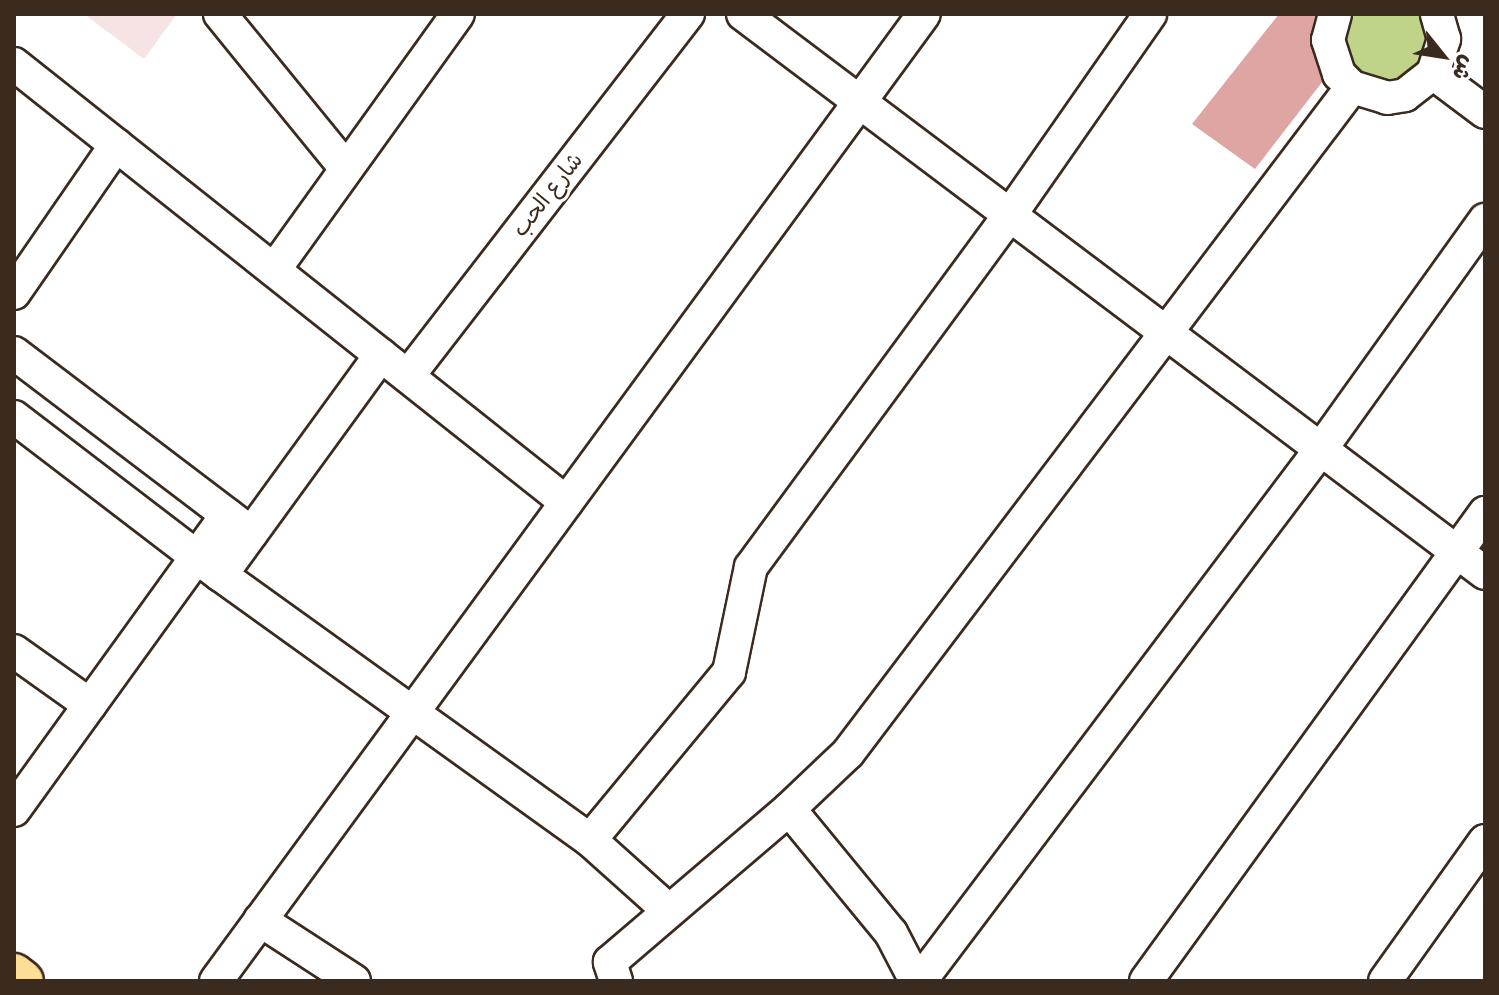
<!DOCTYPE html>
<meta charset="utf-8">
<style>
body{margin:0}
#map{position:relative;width:1499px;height:995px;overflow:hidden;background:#fff;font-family:Pangolin,"Playpen Sans Arabic",sans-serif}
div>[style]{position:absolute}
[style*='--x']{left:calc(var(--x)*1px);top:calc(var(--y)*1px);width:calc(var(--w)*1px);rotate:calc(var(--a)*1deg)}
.built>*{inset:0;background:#f5e4e3}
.green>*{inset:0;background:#c0d489}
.building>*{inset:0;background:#dfa5a2}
.roads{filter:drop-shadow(2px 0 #3b2a1e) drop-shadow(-2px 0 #3b2a1e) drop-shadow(0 2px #3b2a1e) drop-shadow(0 -2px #3b2a1e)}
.minor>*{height:32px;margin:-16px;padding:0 16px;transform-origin:16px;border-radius:16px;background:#fff}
.major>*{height:40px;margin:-20px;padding:0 20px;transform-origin:20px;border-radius:20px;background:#fedd96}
span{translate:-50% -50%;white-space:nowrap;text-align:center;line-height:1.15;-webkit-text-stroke:6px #fff;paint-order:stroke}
.street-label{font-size:22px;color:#3b2a1e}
.frame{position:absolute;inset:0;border:16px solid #3b2a1e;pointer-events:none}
.north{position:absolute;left:1403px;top:16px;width:80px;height:80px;-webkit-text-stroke:6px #fff;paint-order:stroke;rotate:120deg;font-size:22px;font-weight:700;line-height:32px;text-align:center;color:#3b2a1e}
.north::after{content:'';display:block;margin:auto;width:28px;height:36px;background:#3b2a1e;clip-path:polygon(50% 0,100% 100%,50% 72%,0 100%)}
</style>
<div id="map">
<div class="built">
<i style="clip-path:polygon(84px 14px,177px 14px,144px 59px)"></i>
</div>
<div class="green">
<i style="clip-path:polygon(1353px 14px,1418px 14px,1427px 34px,1421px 62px,1399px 80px,1385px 82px,1361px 73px,1352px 64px,1344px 40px)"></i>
</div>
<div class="building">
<i style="clip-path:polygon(1279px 14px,1320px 14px,1314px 49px,1326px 77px,1255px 169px,1192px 124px)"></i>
</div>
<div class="roads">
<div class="minor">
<i style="--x:220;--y:14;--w:198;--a:50.8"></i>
<i style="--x:743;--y:14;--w:929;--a:36.99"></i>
<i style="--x:1335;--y:14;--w:27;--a:105"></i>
<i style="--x:1328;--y:40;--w:36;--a:72"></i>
<i style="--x:1339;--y:74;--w:18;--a:45"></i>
<i style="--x:1352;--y:87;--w:37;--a:17"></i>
<i style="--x:1387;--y:98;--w:18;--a:-9"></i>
<i style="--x:1405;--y:95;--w:36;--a:-38"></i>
<i style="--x:1433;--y:73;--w:36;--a:-72"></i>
<i style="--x:1444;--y:39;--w:26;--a:-106"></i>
<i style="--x:14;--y:64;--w:705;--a:38.43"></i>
<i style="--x:1433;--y:73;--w:65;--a:36.9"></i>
<i style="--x:274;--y:270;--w:315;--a:-54.3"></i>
<i style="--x:14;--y:293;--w:180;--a:-55.4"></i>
<i style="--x:14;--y:353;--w:298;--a:37.2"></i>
<i style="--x:408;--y:376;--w:458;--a:-52.3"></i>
<i style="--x:14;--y:417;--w:260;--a:37.4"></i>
<i style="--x:221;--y:575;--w:454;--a:35.7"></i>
<i style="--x:590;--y:840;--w:105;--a:41.9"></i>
<i style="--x:221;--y:575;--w:272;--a:-54"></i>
<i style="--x:14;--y:651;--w:93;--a:35.4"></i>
<i style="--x:789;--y:809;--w:161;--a:50.6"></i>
<i style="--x:891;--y:933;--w:54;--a:62.5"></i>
<i style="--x:14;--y:810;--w:364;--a:-54.2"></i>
<i style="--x:590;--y:840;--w:218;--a:-50.4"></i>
<i style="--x:729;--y:672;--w:107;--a:-78.2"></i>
<i style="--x:751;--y:567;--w:437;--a:-53.7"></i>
<i style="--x:1010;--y:215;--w:245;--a:-55.1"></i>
<i style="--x:260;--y:920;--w:112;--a:33"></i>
<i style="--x:216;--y:981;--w:1198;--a:-53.79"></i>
<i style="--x:616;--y:981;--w:20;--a:-108"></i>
<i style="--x:610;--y:962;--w:235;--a:-40.5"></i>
<i style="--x:789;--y:809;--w:81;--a:-43.5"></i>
<i style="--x:848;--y:753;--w:835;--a:-52.88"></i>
<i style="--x:920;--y:981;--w:666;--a:-52.99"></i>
<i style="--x:1321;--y:449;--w:282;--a:-54.4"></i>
<i style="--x:1146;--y:981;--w:578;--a:-54.08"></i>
<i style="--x:1385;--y:981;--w:172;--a:-54.5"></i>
</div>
<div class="major">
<i style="--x:14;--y:974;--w:11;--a:38"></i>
</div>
</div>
<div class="street-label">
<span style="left:548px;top:195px;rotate:-52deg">شارع الحب</span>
</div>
<div class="frame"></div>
<div class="north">ش</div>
</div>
